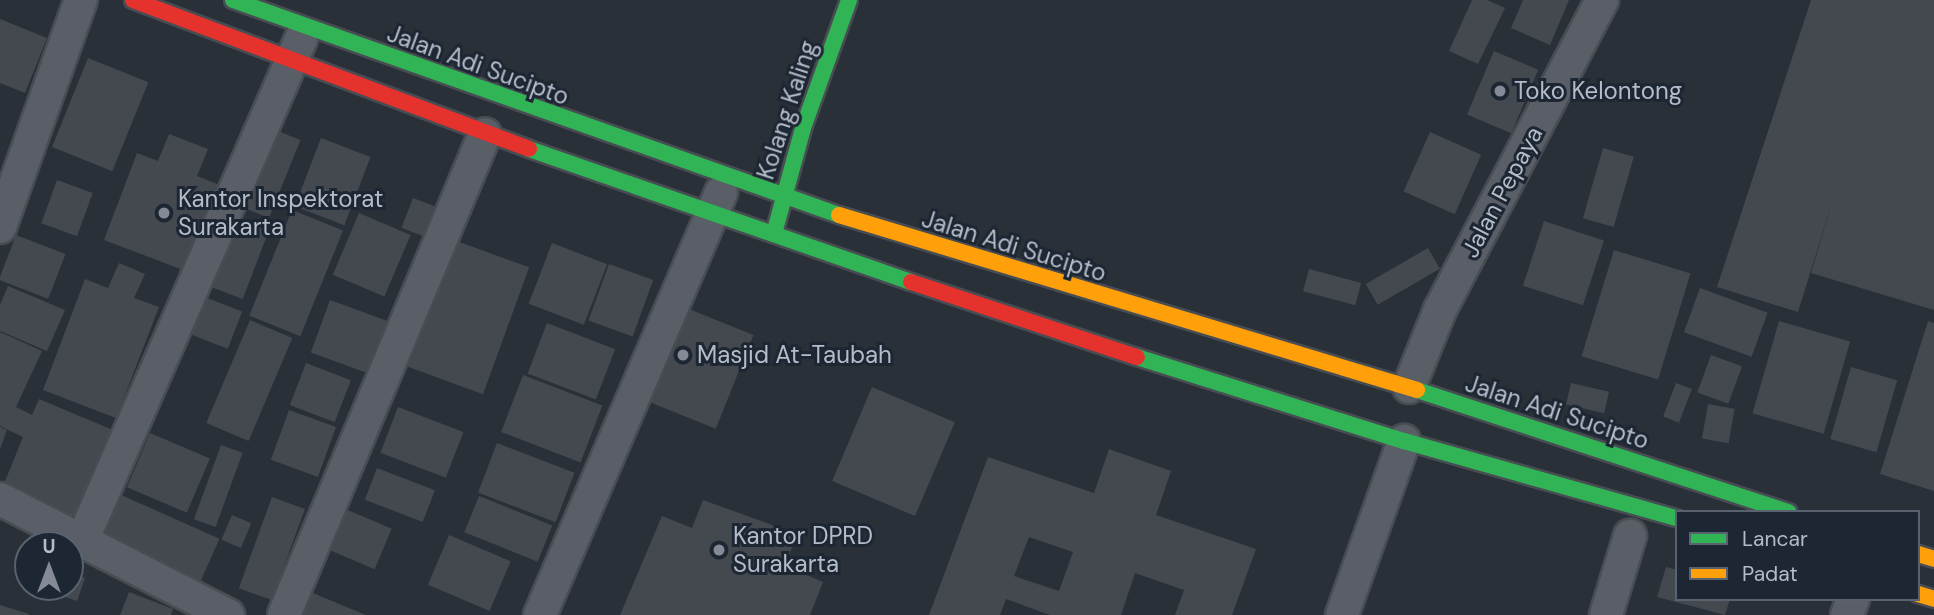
<!DOCTYPE html>
<style>
body{margin:0}
#map{position:relative;width:1934px;height:615px;overflow:hidden;background:#2a3038;font-family:"DM Sans",sans-serif}
div>[style]{position:absolute}
[style*='--x']{left:calc(var(--x)*1px);top:calc(var(--y)*1px);width:calc(var(--w)*1px);rotate:calc(var(--a)*1deg)}
.building>*{inset:0;background:#444950;transform-origin:0 0}
.roads{filter:drop-shadow(2px 0 #484c53) drop-shadow(-2px 0 #484c53) drop-shadow(0 2px #484c53) drop-shadow(0 -2px #484c53)}
.street>*{height:32px;margin:-16px;padding:0 16px;transform-origin:16px;border-radius:16px;background:#5a5e66}
.fast>*{height:16px;margin:-8px;padding:0 8px;transform-origin:8px;border-radius:8px;background:#30b455}
.slow>*{height:16px;margin:-8px;padding:0 8px;transform-origin:8px;border-radius:8px;background:#ff9f0a}
.jam>*{height:16px;margin:-8px;padding:0 8px;transform-origin:8px;border-radius:8px;background:#e5322d}
.dots>*{width:19px;height:19px;translate:-50% -50%;box-sizing:border-box;border:4px solid #1d2633;border-radius:50%}
span{translate:-50% -50%;white-space:nowrap;text-align:center;line-height:1.15;-webkit-text-stroke:6px #1d2633;paint-order:stroke}
.street-label{font-size:24px;color:#b4bcc9}
.poi-label{font-size:24px;color:#b4bcc9}
.left{translate:0 -50%;text-align:left}
.legend{position:absolute;left:1675px;top:510px;width:245px;height:91px;box-sizing:border-box;background:#1d2633;border:2px solid #59626f;margin:0;padding:9px 12px;list-style:none;font-size:21px;color:#b4bcc9}
.legend li{display:flex;align-items:center;gap:14px;height:35px}
.legend b{width:35px;border:2px solid #59626f}
.north{position:absolute;left:14px;top:531px;width:70px;height:70px;box-sizing:border-box;background:#1d2633;border:2px solid #59626f;border-radius:50%;rotate:0deg;font-size:19px;font-weight:700;line-height:28px;text-align:center;color:#b4bcc9}
.north::after{content:'';display:block;margin:auto;width:24px;height:32px;background:#848b96;clip-path:polygon(50% 0,100% 100%,50% 72%,0 100%)}
</style>
<div id="map">
<div class="building">
<i style="clip-path:polygon(1472px 0,1487px 0,1505px 8px,1478px 64px,1449px 51px)"></i>
<i style="clip-path:polygon(1523px 0,1569px 0,1550px 45px,1511px 28px)"></i>
<i style="clip-path:polygon(1811px 0,1934px 0,1934px 310px,1811px 273px,1834px 196px,1798px 312px,1717px 287px)"></i>
<i style="clip-path:polygon(0 19px,47px 38px,25px 93px,0 83px)"></i>
<i style="left:1494px;top:51px;width:48px;height:69px;rotate:23deg"></i>
<i style="left:88px;top:58px;width:65px;height:96px;rotate:22deg"></i>
<i style="left:268px;top:127px;width:35px;height:84px;rotate:22deg"></i>
<i style="left:1430px;top:132px;width:56px;height:65px;rotate:24deg"></i>
<i style="clip-path:polygon(169px 134px,208px 149px,197px 176px,225px 187px,191px 273px,104px 240px,137px 153px,158px 161px)"></i>
<i style="left:321px;top:138px;width:53px;height:73px;rotate:21deg"></i>
<i style="left:1603px;top:148px;width:32px;height:73px;rotate:16deg"></i>
<i style="left:57px;top:180px;width:38px;height:46px;rotate:20deg"></i>
<i style="left:413px;top:198px;width:26px;height:32px;rotate:21deg"></i>
<i style="left:292px;top:210px;width:55px;height:114px;rotate:22deg"></i>
<i style="left:359px;top:213px;width:56px;height:67px;rotate:23deg"></i>
<i style="left:238px;top:219px;width:33px;height:73px;rotate:21deg"></i>
<i style="left:1544px;top:221px;width:63px;height:68px;rotate:18deg"></i>
<i style="left:16px;top:235px;width:53px;height:48px;rotate:21deg"></i>
<i style="left:454px;top:240px;width:80px;height:135px;rotate:20deg"></i>
<i style="left:552px;top:243px;width:59px;height:65px;rotate:21deg"></i>
<i style="left:1428px;top:248px;width:24px;height:72px;rotate:60deg"></i>
<i style="left:1614px;top:250px;width:80px;height:111px;rotate:17deg"></i>
<i style="clip-path:polygon(119px 263px,145px 274px,134px 298px,159px 307px,116px 418px,43px 390px,85px 279px,108px 288px)"></i>
<i style="left:609px;top:264px;width:47px;height:60px;rotate:20deg"></i>
<i style="left:1309px;top:269px;width:54px;height:23px;rotate:15deg"></i>
<i style="clip-path:polygon(8px 286px,65px 310px,47px 351px,0 331px,0 305px)"></i>
<i style="left:1700px;top:288px;width:72px;height:47px;rotate:20deg"></i>
<i style="left:202px;top:296px;width:43px;height:40px;rotate:21deg"></i>
<i style="left:330px;top:300px;width:62px;height:56px;rotate:20deg"></i>
<i style="left:684px;top:307px;width:75px;height:101px;rotate:22deg"></i>
<i style="left:250px;top:320px;width:46px;height:112px;rotate:23deg"></i>
<i style="left:1779px;top:321px;width:74px;height:96px;rotate:16deg"></i>
<i style="clip-path:polygon(1928px 321px,1934px 323px,1934px 491px,1880px 474px)"></i>
<i style="left:547px;top:323px;width:73px;height:54px;rotate:21deg"></i>
<i style="clip-path:polygon(0 332px,42px 351px,16px 407px,32px 415px,39px 399px,120px 433px,83px 525px,1px 491px,23px 437px,0 426px)"></i>
<i style="left:1711px;top:355px;width:33px;height:40px;rotate:20deg"></i>
<i style="left:306px;top:363px;width:48px;height:45px;rotate:21deg"></i>
<i style="left:1851px;top:367px;width:48px;height:75px;rotate:16deg"></i>
<i style="left:523px;top:375px;width:85px;height:61px;rotate:21deg"></i>
<i style="left:1571px;top:383px;width:39px;height:22px;rotate:13deg"></i>
<i style="left:1676px;top:383px;width:17px;height:36px;rotate:21deg"></i>
<i style="left:872px;top:387px;width:90px;height:102px;rotate:23deg"></i>
<i style="left:1708px;top:404px;width:27px;height:35px;rotate:10deg"></i>
<i style="left:398px;top:407px;width:70px;height:49px;rotate:21deg"></i>
<i style="left:289px;top:410px;width:50px;height:53px;rotate:20deg"></i>
<i style="clip-path:polygon(0 427px,7px 430px,0 449px)"></i>
<i style="left:150px;top:433px;width:65px;height:59px;rotate:23deg"></i>
<i style="left:497px;top:443px;width:83px;height:53px;rotate:21deg"></i>
<i style="left:221px;top:445px;width:23px;height:79px;rotate:20deg"></i>
<i style="clip-path:polygon(evenodd,1109px 449px,1171px 471px,1156px 515px,1256px 549px,1232px 615px,1175px 615px,1184px 590px,1135px 573px,1121px 615px,1050px 615px,1006px 599px,1000px 615px,929px 615px,988px 457px,1094px 493px,1109px 449px,1029px 537px,1073px 552px,1059px 591px,1014px 576px,1029px 537px)"></i>
<i style="left:377px;top:468px;width:62px;height:34px;rotate:21deg"></i>
<i style="left:119px;top:494px;width:110px;height:51px;rotate:24deg"></i>
<i style="left:479px;top:496px;width:79px;height:39px;rotate:22deg"></i>
<i style="left:272px;top:497px;width:35px;height:97px;rotate:20deg"></i>
<i style="clip-path:polygon(703px 500px,797px 534px,785px 566px,823px 582px,810px 615px,620px 615px,662px 516px,692px 528px)"></i>
<i style="left:343px;top:508px;width:53px;height:44px;rotate:23deg"></i>
<i style="left:232px;top:515px;width:21px;height:27px;rotate:23deg"></i>
<i style="left:449px;top:535px;width:67px;height:54px;rotate:23deg"></i>
<i style="clip-path:polygon(1666px 567px,1677px 570px,1677px 599px,1730px 599px,1725px 615px,1657px 597px)"></i>
<i style="clip-path:polygon(70px 573px,85px 578px,77px 601px,36px 587px,70px 587px)"></i>
<i style="clip-path:polygon(308px 591px,366px 615px,298px 615px)"></i>
<i style="clip-path:polygon(129px 592px,173px 609px,171px 615px,120px 615px)"></i>
<i style="clip-path:polygon(0 605px,29px 614px,29px 615px,0 615px)"></i>
</div>
<div class="roads">
<div class="street">
<i style="--x:0;--y:227;--w:241;--a:-70.4"></i>
<i style="--x:1409;--y:387;--w:83;--a:-68.1"></i>
<i style="--x:1440;--y:310;--w:350;--a:-62.4"></i>
<i style="--x:0;--y:499;--w:256;--a:27"></i>
<i style="--x:82;--y:541;--w:548;--a:-66.43"></i>
<i style="--x:284;--y:615;--w:521;--a:-67.32"></i>
<i style="--x:540;--y:615;--w:460;--a:-66.8"></i>
<i style="--x:1342;--y:615;--w:185;--a:-70.4"></i>
<i style="--x:1606;--y:615;--w:83;--a:-73.1"></i>
<i style="--x:1847;--y:615;--w:17;--a:-69"></i>
</div>
<div class="fast">
<i style="--x:233;--y:0;--w:643;--a:19.53"></i>
<i style="--x:529;--y:149;--w:404;--a:19.2"></i>
<i style="--x:775;--y:230;--w:106;--a:-74.6"></i>
<i style="--x:803;--y:128;--w:136;--a:-70.2"></i>
<i style="--x:1137;--y:357;--w:280;--a:17.5"></i>
<i style="--x:1404;--y:441;--w:284;--a:15.8"></i>
<i style="--x:1417;--y:390;--w:391;--a:18.2"></i>
</div>
<div class="slow">
<i style="--x:839;--y:215;--w:604;--a:16.84"></i>
<i style="--x:1918;--y:554;--w:17;--a:17"></i>
<i style="--x:1918;--y:594;--w:17;--a:17"></i>
</div>
<div class="jam">
<i style="--x:133;--y:0;--w:423;--a:20.6"></i>
<i style="--x:911;--y:282;--w:238;--a:18.4"></i>
</div>
</div>
<div class="dots">
<i style="left:1500px;top:91px;background:#848b96"></i>
<i style="left:164px;top:213px;background:#848b96"></i>
<i style="left:683px;top:355px;background:#848b96"></i>
<i style="left:719px;top:550px;background:#848b96"></i>
</div>
<div class="street-label">
<span style="left:478px;top:65px;rotate:20deg">Jalan Adi Sucipto</span>
<span style="left:787px;top:110px;rotate:-72deg">Kolang Kaling</span>
<span style="left:1502px;top:192px;rotate:-62deg">Jalan Pepaya</span>
<span style="left:1014px;top:246px;rotate:17deg">Jalan Adi Sucipto</span>
<span style="left:1557px;top:412px;rotate:18deg">Jalan Adi Sucipto</span>
</div>
<div class="poi-label">
<span class="left" style="left:1514px;top:91px">Toko Kelontong</span>
<span class="left" style="left:178px;top:213px">Kantor Inspektorat<br>Surakarta</span>
<span class="left" style="left:697px;top:355px">Masjid At-Taubah</span>
<span class="left" style="left:733px;top:550px">Kantor DPRD<br>Surakarta</span>
</div>
<ul class="legend">
<li><b style="height:9px;background:#30b455"></b>Lancar</li>
<li><b style="height:9px;background:#ff9f0a"></b>Padat</li>
</ul>
<div class="north">U</div>
</div>
